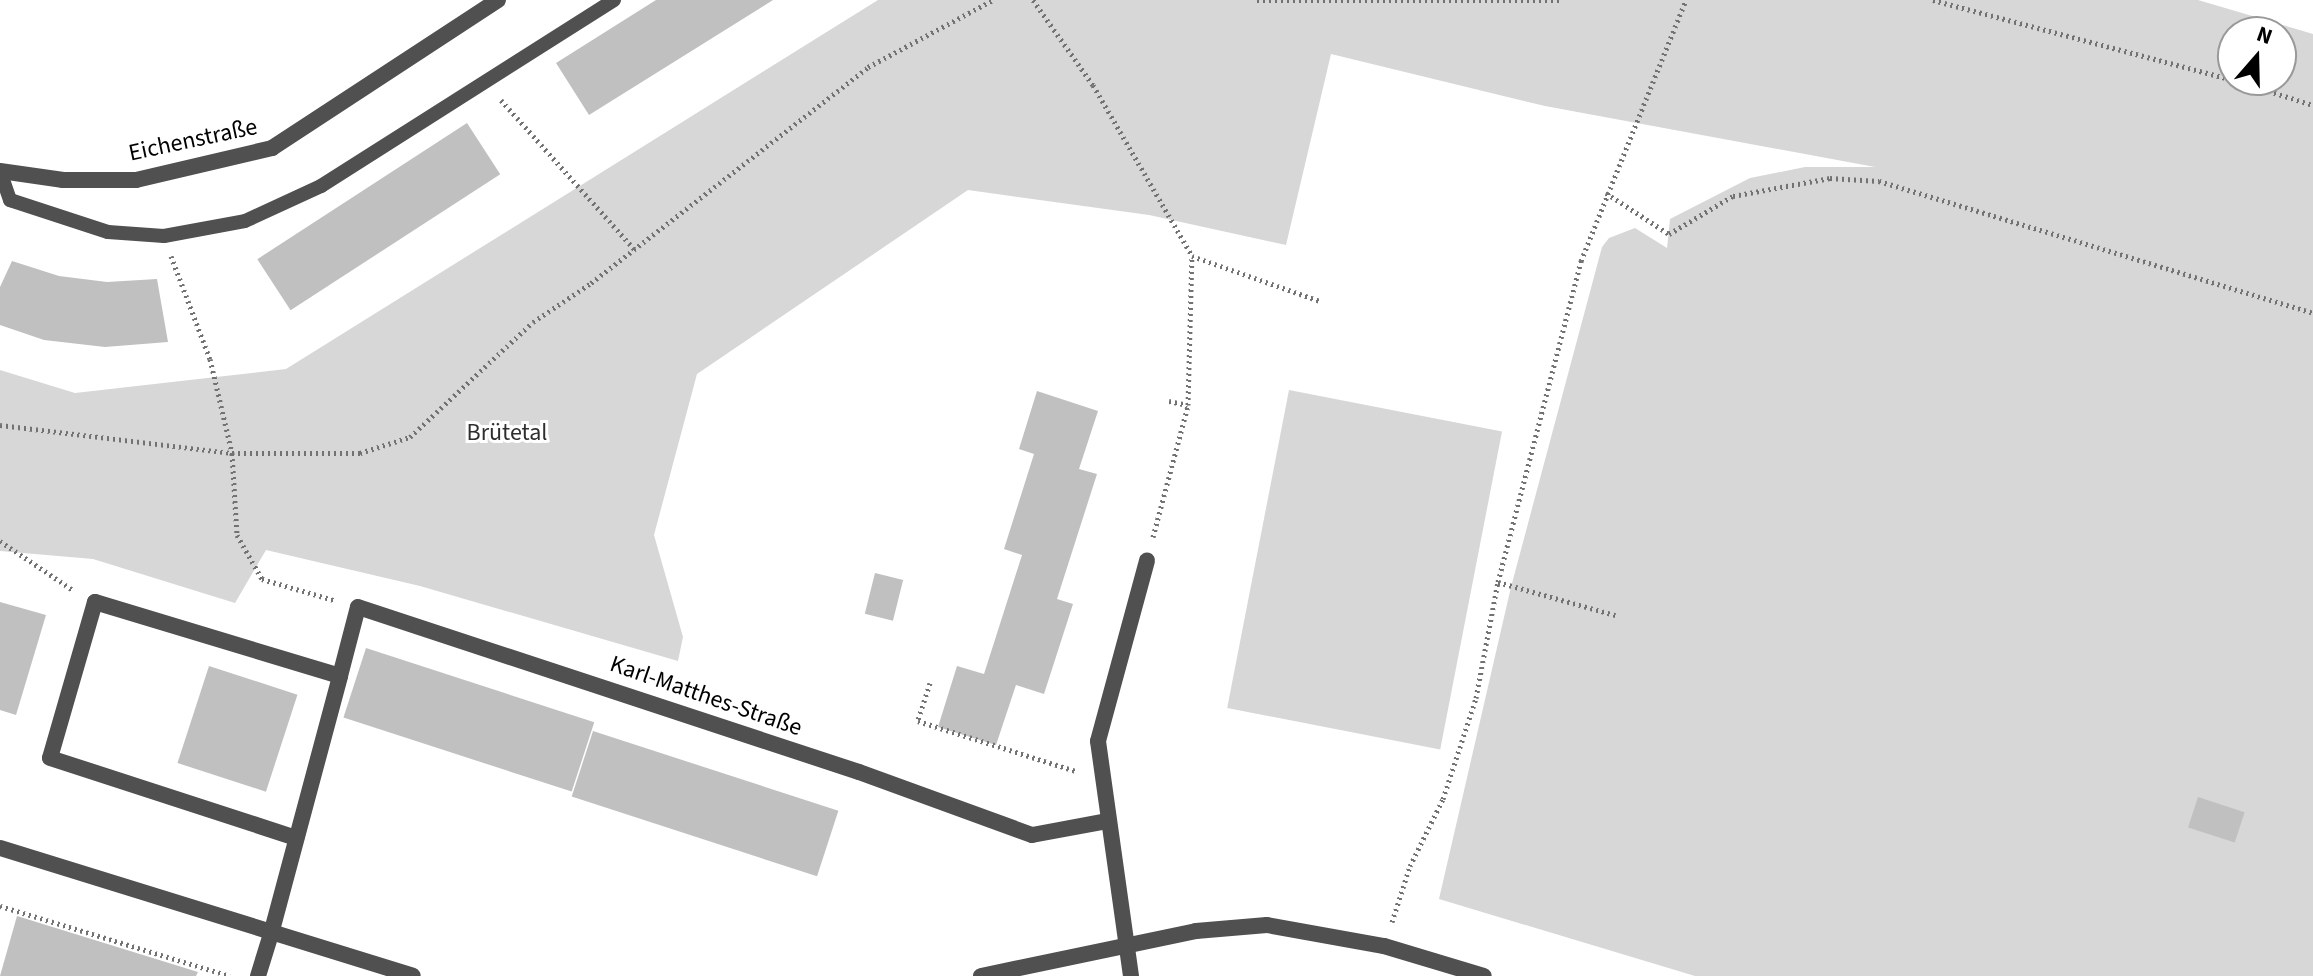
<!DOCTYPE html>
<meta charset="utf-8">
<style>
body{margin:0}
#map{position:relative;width:2313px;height:976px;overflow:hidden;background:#fff;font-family:"Source Sans 3",sans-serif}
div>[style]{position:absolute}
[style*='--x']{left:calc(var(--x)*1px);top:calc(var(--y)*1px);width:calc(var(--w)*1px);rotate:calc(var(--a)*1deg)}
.green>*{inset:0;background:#d7d7d7;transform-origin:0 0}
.building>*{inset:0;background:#c0c0c0;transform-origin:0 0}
.path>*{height:5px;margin-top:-2.5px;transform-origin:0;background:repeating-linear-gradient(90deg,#727272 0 2px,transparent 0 6px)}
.lane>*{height:14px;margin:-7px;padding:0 7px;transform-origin:7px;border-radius:7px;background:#505050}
.street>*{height:16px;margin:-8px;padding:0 8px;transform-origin:8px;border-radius:8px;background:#505050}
span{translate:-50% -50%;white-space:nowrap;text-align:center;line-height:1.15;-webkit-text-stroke:6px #fff;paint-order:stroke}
.street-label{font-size:24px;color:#000}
.park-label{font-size:24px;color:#2e2e2e}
.north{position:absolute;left:2217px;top:16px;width:80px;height:80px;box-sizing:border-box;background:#fff;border:2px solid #999;border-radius:50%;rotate:20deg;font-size:22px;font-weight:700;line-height:32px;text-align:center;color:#000}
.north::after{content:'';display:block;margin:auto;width:28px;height:36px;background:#000;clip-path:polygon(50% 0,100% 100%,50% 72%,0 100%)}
</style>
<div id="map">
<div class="green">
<i style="clip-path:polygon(evenodd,878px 0,2198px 0,2313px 34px,2313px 976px,1695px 976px,1439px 899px,1511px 587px,1602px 247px,1609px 238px,1635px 228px,1667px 248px,1670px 219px,1750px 178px,1805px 167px,1875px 167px,1545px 106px,1331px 54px,1286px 245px,1149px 215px,968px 190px,697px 374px,654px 535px,683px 637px,678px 661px,420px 586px,266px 550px,235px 603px,93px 559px,0 551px,0 370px,75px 393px,286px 369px,878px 0,2233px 32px,2281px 32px,2281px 80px,2233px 80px,2233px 32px)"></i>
<i style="left:1289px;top:390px;width:217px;height:324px;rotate:11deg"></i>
</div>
<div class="building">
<i style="clip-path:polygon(656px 0,773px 0,589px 115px,556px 63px)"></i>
<i style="left:467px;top:123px;width:61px;height:250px;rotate:57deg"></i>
<i style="clip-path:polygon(12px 261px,59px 276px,107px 282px,157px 279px,168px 342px,105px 347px,44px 340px,0 325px,0 287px)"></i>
<i style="clip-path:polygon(1037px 391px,1098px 411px,1079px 469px,1097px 474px,1057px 599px,1073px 604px,1044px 694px,1016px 685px,996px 745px,938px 727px,957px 666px,984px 674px,1022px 555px,1004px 549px,1034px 454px,1019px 449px)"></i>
<i style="left:875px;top:573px;width:29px;height:42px;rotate:14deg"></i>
<i style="clip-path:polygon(0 602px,46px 615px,16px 715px,0 710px)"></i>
<i style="left:366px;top:648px;width:240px;height:73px;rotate:18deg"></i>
<i style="left:209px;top:666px;width:93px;height:102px;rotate:18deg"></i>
<i style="left:593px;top:731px;width:258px;height:69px;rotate:18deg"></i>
<i style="left:2198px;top:797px;width:49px;height:32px;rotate:18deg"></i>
<i style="clip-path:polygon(17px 916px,198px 972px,196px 976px,0 976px)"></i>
</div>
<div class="path">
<i style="--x:1033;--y:0;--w:104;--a:54.8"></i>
<i style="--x:1093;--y:85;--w:198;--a:59.9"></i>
<i style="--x:1257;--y:0;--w:305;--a:0"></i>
<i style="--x:1933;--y:0;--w:310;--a:14.9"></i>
<i style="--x:2234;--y:80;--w:83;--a:17.6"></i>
<i style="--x:501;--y:100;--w:200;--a:48.2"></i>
<i style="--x:1606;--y:193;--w:75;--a:33.1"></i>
<i style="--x:1669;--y:234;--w:74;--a:-30.7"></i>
<i style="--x:1733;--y:196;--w:99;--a:-10.5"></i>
<i style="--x:1830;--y:178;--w:49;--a:3.5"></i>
<i style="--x:1879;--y:181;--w:454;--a:16.9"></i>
<i style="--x:171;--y:256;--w:110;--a:69.3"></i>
<i style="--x:210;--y:359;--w:97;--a:76.8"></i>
<i style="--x:232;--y:453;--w:82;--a:86.5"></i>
<i style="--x:237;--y:535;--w:51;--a:60.4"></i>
<i style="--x:262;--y:579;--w:75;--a:16.3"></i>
<i style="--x:1169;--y:401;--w:19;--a:12"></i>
<i style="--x:0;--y:425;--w:234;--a:6.9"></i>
<i style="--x:232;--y:453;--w:128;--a:0"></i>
<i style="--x:360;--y:453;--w:52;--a:-17.7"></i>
<i style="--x:410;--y:437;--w:168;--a:-43.1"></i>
<i style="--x:533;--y:322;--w:70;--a:-33.9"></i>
<i style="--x:591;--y:283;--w:351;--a:-37.9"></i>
<i style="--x:868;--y:67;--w:142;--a:-28.2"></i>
<i style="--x:1153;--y:537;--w:137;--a:-75.1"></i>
<i style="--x:1188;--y:405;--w:149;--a:-88.5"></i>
<i style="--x:1192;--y:256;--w:136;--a:19.4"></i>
<i style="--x:0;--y:541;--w:88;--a:33.9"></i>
<i style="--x:1498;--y:582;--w:122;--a:15.8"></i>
<i style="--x:930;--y:683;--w:40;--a:108"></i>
<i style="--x:918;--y:721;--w:166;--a:17.6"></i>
<i style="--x:0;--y:906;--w:240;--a:16.9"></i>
<i style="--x:1392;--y:922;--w:59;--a:-72.2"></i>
<i style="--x:1410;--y:866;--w:75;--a:-63.8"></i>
<i style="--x:1443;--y:799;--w:106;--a:-71.9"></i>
<i style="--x:1476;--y:698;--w:118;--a:-79.3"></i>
<i style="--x:1498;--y:582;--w:332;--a:-75.5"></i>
<i style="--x:1581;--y:261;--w:281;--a:-68.1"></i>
</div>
<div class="lane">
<i style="--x:0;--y:171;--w:31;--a:71"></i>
<i style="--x:10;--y:200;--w:103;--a:18.1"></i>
<i style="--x:108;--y:232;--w:56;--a:4.1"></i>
<i style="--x:164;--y:236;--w:82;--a:-10.5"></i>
<i style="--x:245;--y:221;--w:84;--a:-24.7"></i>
<i style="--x:321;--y:186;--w:347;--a:-32.4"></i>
</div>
<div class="street">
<i style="--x:0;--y:171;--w:64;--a:8.1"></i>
<i style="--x:63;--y:180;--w:73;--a:0"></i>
<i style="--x:136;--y:180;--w:140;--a:-13.2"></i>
<i style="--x:272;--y:148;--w:270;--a:-33.2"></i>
<i style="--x:340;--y:676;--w:71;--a:-75.4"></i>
<i style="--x:358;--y:607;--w:527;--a:18.23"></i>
<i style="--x:859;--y:772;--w:184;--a:20"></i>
<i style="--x:1032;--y:835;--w:76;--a:-10.6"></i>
<i style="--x:0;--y:848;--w:432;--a:17.2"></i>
<i style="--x:258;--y:976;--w:44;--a:-72.8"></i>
<i style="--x:271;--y:934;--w:267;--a:-75"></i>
<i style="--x:340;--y:676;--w:256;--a:-163.2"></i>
<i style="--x:95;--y:602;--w:162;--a:106.1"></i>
<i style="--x:50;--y:758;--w:259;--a:18"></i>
<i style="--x:981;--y:976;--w:220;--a:-11.8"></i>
<i style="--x:1196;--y:931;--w:71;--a:-4.8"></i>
<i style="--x:1267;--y:925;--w:119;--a:10.2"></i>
<i style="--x:1384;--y:946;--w:104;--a:16.7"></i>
<i style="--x:1131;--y:976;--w:237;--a:-98"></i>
<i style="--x:1098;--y:741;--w:187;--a:-74.8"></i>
</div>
<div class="street-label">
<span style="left:193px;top:140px;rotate:-12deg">Eichenstraße</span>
<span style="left:706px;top:696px;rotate:19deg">Karl-Matthes-Straße</span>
</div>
<div class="park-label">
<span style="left:507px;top:433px">Brütetal</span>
</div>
<div class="north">N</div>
</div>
